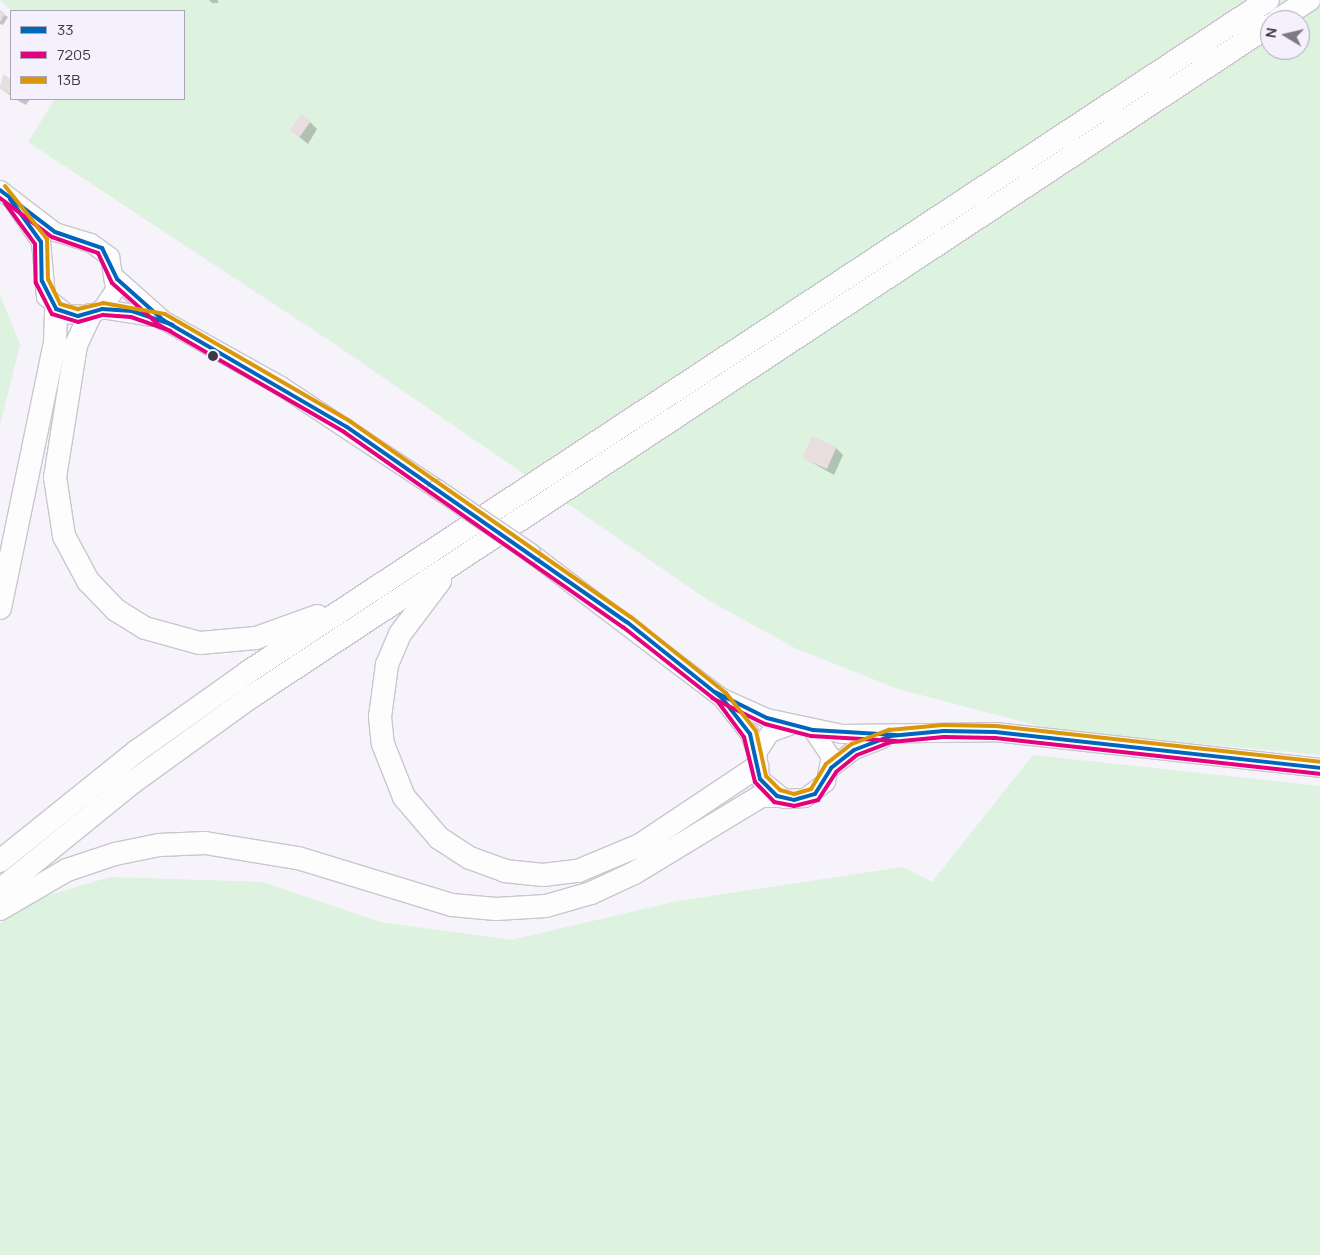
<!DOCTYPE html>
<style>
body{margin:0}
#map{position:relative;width:1320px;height:1255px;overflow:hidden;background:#f6f3fa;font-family:Manrope,sans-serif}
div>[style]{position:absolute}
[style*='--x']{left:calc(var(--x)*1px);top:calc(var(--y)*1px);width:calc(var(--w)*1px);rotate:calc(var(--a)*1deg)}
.green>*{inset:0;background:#def2e0}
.shadow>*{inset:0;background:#0003}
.building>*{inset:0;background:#e9dedf;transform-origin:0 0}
.roads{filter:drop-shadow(1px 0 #c9c6cf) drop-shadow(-1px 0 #c9c6cf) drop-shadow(0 1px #c9c6cf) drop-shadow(0 -1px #c9c6cf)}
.secondary>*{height:18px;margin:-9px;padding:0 9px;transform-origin:9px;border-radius:9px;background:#fefdfe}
.highway>*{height:22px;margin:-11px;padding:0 11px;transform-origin:11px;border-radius:11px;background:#fefdfe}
.bridges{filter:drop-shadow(1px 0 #c9c6cf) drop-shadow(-1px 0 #c9c6cf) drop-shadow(0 1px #c9c6cf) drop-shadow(0 -1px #c9c6cf)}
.secondary-bridge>*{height:18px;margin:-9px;padding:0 9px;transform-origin:9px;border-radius:9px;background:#fefdfe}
.bus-1>*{height:4px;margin:-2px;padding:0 2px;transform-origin:2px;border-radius:2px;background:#0065bd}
.bus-2>*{height:4px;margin:-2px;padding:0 2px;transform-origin:2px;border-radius:2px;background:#e5007d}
.bus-3>*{height:4px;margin:-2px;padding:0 2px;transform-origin:2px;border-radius:2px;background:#db960a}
.dots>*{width:14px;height:14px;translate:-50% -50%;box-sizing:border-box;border:2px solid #f5f0fd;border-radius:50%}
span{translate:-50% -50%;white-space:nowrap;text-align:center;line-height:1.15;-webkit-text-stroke:4px #f5f0fd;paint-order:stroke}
.legend{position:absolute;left:10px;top:10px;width:175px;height:90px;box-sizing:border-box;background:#f5f0fd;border:1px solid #aba6b3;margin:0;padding:6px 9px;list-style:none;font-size:15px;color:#3d3844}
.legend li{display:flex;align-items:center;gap:10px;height:25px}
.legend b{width:25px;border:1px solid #aba6b3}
.north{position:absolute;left:1260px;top:10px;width:50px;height:50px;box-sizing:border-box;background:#f5f0fd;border:1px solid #aba6b3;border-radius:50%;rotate:279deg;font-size:14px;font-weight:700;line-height:20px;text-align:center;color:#3d3844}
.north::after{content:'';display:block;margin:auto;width:18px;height:22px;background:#7e7984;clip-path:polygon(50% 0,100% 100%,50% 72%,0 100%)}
</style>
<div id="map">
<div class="green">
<i style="clip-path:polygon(evenodd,0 0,1320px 0,1320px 755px,1054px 730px,898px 689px,795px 648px,708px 600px,333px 343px,28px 142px,55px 99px,184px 99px,184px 11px,12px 11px,0 0,1270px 20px,1300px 20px,1300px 50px,1270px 50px,1270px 20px)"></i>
<i style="clip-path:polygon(0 295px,20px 344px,0 425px)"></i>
<i style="clip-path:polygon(1033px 755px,1320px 786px,1320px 1255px,0 1255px,0 924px,30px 901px,110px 877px,263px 882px,380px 922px,511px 940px,678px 901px,903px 867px,932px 882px)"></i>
</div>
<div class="shadow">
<i style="clip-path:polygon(209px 0,218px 0,218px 3px,212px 3px)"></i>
<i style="clip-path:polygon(0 12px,8px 17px,3px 25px,0 24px)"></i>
<i style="clip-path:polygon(4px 76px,11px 80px,11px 96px,0 88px)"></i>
<i style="clip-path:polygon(15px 99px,30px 99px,26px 105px)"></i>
<i style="clip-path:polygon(310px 122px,317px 129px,308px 144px,292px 131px)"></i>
<i style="clip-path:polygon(836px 448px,843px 455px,834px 475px,804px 458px)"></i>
</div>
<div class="building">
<i style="clip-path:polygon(0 10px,5px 13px,0 22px)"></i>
<i style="clip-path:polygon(3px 74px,11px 79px,11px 95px,0 88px)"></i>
<i style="left:301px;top:114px;width:12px;height:20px;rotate:35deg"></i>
<i style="left:812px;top:436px;width:27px;height:24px;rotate:24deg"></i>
</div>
<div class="roads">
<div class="secondary">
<i style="--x:0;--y:190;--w:69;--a:37.4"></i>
<i style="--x:55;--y:232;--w:38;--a:17"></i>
<i style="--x:91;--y:243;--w:24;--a:36"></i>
<i style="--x:110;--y:257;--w:33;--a:81"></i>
<i style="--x:115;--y:290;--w:23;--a:124"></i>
<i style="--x:102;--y:309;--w:13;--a:153"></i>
<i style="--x:90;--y:315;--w:23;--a:-178"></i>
<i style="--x:67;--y:314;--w:27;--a:-141"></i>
<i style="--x:46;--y:297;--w:55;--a:-95.2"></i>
<i style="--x:41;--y:242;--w:48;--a:-124"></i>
<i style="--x:117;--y:279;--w:62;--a:41.7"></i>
<i style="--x:163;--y:320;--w:135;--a:29.2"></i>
<i style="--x:281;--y:386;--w:187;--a:33.4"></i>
<i style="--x:102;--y:309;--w:52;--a:8.9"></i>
<i style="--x:531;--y:553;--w:240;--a:37.2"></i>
<i style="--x:722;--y:698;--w:46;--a:52.1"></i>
<i style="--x:750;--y:734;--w:20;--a:70"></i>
<i style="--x:722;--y:698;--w:49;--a:24"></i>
<i style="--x:767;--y:718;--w:77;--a:12"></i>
<i style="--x:842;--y:734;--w:153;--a:-0.7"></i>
<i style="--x:995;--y:732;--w:327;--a:6.3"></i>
<i style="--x:792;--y:725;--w:23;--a:160"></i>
<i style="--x:770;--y:733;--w:24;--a:123"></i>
<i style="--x:757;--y:753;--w:26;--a:83"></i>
<i style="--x:760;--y:779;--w:32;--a:39"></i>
<i style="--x:785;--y:799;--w:20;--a:-3"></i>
<i style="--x:805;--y:798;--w:26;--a:-37"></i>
<i style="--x:826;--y:782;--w:25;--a:-79"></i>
<i style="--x:831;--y:757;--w:32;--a:-124"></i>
<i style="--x:831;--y:768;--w:29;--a:-38"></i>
<i style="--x:854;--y:750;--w:31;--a:-21"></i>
</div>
<div class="highway">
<i style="--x:1278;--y:20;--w:37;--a:-33"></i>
<i style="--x:90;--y:315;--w:33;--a:115"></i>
<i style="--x:76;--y:345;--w:134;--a:99"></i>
<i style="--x:55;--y:477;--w:60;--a:81.3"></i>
<i style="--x:64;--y:536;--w:51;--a:61.9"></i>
<i style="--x:88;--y:581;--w:40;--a:46"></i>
<i style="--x:116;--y:610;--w:34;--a:32"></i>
<i style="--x:145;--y:628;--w:57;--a:15.3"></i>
<i style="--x:200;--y:643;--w:56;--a:-5.1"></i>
<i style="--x:256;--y:638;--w:65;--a:-19.8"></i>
<i style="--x:440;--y:581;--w:66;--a:127"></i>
<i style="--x:400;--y:634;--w:34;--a:113"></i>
<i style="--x:387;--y:665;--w:52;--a:97.7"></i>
<i style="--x:380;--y:717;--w:27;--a:84"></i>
<i style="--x:383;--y:744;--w:57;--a:68.4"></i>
<i style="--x:404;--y:797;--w:54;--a:49.5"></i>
<i style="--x:439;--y:838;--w:37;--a:33"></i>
<i style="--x:470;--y:858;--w:37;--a:20"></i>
<i style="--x:505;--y:871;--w:38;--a:6"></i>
<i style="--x:543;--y:875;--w:35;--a:-7"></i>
<i style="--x:578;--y:871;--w:67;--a:-22.8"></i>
<i style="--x:640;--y:845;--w:141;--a:-33.7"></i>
<i style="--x:0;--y:608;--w:272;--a:-78.3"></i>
<i style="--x:55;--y:342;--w:33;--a:-88"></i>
<i style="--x:0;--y:861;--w:176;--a:-38.8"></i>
<i style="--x:137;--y:751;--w:136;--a:-35.4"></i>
<i style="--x:248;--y:672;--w:1221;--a:-33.38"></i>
<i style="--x:0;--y:890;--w:171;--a:-39.1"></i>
<i style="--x:133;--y:782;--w:145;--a:-35.8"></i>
<i style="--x:251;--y:697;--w:1221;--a:-33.4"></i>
<i style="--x:0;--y:909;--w:78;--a:-30.2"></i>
<i style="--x:67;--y:870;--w:51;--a:-18.4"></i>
<i style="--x:115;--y:854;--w:45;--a:-11.6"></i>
<i style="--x:159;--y:845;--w:46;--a:-2.5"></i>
<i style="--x:205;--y:843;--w:94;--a:9.2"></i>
<i style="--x:298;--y:858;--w:161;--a:17"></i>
<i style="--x:452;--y:905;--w:44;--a:5.2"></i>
<i style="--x:496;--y:909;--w:50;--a:-3.4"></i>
<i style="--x:546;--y:906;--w:47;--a:-16.1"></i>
<i style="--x:591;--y:893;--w:47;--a:-24.9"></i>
<i style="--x:634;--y:873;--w:149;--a:-31.2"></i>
<i style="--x:761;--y:796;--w:16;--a:0"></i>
</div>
</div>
<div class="bridges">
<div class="secondary-bridge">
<i style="--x:437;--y:489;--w:114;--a:34.2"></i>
</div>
</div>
<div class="bus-1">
<i style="--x:0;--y:190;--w:69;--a:37.4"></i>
<i style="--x:55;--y:232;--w:50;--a:18.8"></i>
<i style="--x:102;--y:248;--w:34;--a:64"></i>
<i style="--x:117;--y:279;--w:62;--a:41.7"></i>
<i style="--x:163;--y:320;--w:213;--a:30.2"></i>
<i style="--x:347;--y:427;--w:341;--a:34.9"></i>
<i style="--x:627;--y:622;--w:122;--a:38.7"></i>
<i style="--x:722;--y:698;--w:46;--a:52.1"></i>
<i style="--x:750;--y:734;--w:46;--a:77.5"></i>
<i style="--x:760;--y:779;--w:24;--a:45"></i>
<i style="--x:777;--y:796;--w:17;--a:13"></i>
<i style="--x:794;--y:800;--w:22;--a:-16"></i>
<i style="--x:815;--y:794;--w:31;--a:-58"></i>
<i style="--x:831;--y:768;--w:29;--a:-38"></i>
<i style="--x:854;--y:750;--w:39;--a:-21"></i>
<i style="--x:890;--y:736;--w:54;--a:-5.3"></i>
<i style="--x:944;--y:731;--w:51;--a:1.1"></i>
<i style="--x:995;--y:732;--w:327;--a:6.3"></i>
<i style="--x:10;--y:199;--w:53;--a:54.2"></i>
<i style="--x:41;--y:242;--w:39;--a:89"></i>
<i style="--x:42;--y:281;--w:31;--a:63"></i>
<i style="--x:56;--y:309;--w:23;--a:18"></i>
<i style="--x:78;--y:316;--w:25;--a:-16"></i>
<i style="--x:102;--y:309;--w:30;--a:4"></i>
<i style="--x:132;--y:311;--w:43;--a:18.9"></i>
<i style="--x:715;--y:692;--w:58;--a:26.6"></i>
<i style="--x:767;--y:718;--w:48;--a:14.6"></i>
<i style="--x:813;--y:730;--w:83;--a:3.4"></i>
</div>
<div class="bus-2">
<i style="--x:0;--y:198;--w:65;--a:36.9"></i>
<i style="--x:52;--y:237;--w:49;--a:19.2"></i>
<i style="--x:98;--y:253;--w:33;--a:65"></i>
<i style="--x:112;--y:283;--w:63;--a:41.8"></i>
<i style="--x:159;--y:325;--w:214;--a:30"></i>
<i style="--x:344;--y:432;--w:340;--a:35"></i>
<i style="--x:623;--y:627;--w:121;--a:38.3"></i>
<i style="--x:718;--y:702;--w:44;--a:53.4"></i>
<i style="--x:744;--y:737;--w:46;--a:76.3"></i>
<i style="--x:755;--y:782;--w:28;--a:46"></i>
<i style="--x:774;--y:802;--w:20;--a:11"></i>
<i style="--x:794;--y:806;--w:25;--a:-14"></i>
<i style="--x:818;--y:800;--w:33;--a:-57"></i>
<i style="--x:836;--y:772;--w:27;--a:-39"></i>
<i style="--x:857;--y:755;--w:36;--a:-21"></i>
<i style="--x:891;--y:742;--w:53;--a:-5.4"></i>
<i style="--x:944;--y:737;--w:51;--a:1.1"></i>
<i style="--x:995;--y:738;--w:326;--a:6.3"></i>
<i style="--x:5;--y:203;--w:51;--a:53.8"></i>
<i style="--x:35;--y:244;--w:39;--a:89"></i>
<i style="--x:36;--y:283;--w:35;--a:63"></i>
<i style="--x:52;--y:314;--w:27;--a:17"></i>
<i style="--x:78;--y:322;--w:26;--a:-16"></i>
<i style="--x:103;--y:315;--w:28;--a:4"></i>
<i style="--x:131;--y:317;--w:42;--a:19.3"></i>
<i style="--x:712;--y:698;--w:59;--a:26.1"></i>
<i style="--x:765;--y:724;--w:48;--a:14.6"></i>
<i style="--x:811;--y:736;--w:85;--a:3.4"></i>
</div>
<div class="bus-3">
<i style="--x:5;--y:186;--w:68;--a:51.6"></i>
<i style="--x:47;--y:239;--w:40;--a:88.6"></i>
<i style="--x:48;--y:279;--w:28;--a:64"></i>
<i style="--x:60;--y:304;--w:19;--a:16"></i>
<i style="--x:78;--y:309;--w:26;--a:-13"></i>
<i style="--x:103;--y:303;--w:63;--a:10.1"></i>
<i style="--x:165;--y:314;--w:215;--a:30.1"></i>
<i style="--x:351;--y:422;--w:341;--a:34.9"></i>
<i style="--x:631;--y:617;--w:122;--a:38.7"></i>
<i style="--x:726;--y:693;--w:48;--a:51.7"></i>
<i style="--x:756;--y:731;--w:46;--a:77.5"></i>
<i style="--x:766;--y:776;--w:20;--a:45"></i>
<i style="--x:780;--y:790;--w:15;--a:16"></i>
<i style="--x:794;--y:794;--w:18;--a:-16"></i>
<i style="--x:811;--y:789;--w:29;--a:-59"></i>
<i style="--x:826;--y:764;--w:33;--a:-38"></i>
<i style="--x:852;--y:744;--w:40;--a:-21"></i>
<i style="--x:889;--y:730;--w:54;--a:-5.3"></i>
<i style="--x:943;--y:725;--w:53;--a:1.1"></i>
<i style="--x:996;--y:726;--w:326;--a:6.3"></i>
</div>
<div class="dots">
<i style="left:213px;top:356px;background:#3d3844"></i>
</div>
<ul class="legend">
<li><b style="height:6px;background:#0065bd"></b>33</li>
<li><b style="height:6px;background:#e5007d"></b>7205</li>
<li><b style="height:6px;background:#db960a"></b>13B</li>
</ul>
<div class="north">N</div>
</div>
